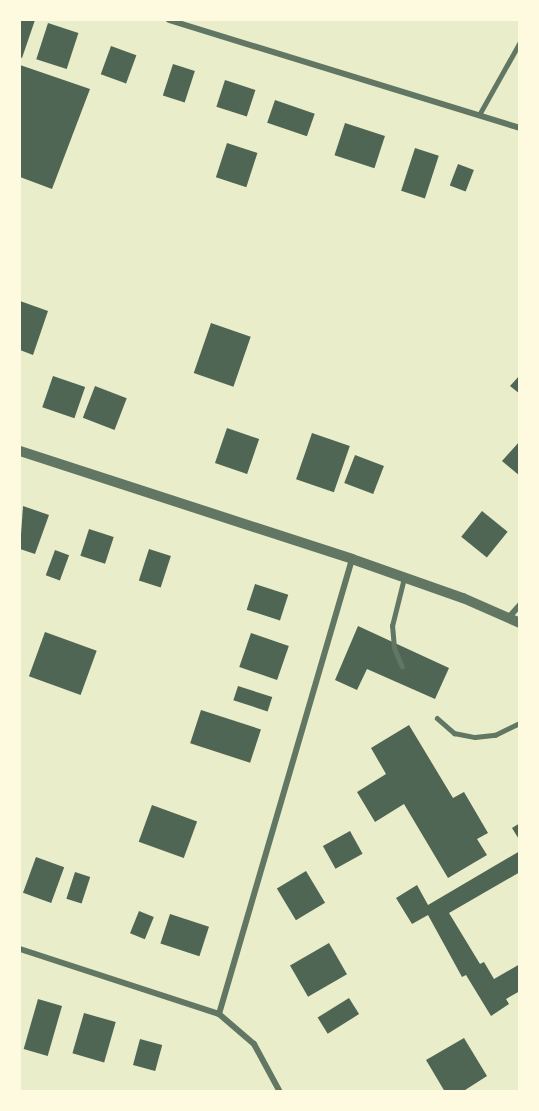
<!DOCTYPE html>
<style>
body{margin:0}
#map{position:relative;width:539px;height:1111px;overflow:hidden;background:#e9edc9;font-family:"Noto Sans",sans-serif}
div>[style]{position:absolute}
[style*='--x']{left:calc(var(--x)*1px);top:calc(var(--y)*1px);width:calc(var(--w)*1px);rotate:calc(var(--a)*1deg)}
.building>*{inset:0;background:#4f6655;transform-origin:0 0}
.service>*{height:4.5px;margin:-2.25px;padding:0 2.25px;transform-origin:2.25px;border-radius:2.25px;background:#617663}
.minor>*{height:6px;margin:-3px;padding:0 3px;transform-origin:3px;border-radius:3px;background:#617663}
.tertiary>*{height:10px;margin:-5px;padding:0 5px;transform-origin:5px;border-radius:5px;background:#617663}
span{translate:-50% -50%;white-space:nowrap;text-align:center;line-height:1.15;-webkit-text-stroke:6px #fefae0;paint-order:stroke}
.frame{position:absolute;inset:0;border:21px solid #fefae0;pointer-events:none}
</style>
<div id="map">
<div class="building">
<i style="clip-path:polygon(20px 20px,35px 20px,22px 58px,20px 57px)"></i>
<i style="left:48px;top:23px;width:32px;height:38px;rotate:18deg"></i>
<i style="left:111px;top:46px;width:27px;height:30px;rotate:20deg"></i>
<i style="left:173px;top:64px;width:23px;height:33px;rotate:18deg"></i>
<i style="clip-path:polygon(20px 65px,90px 89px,52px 189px,20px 177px)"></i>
<i style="left:225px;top:80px;width:32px;height:28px;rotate:18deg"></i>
<i style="left:275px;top:100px;width:42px;height:24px;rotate:19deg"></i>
<i style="left:345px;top:123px;width:42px;height:34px;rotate:18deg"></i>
<i style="left:227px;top:143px;width:32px;height:36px;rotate:18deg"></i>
<i style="left:415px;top:148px;width:25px;height:45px;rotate:18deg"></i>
<i style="left:458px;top:164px;width:17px;height:23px;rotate:21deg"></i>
<i style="clip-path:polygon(20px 301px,48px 311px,33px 355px,20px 350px)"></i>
<i style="left:211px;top:323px;width:42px;height:53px;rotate:19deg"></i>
<i style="clip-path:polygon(520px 375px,520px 394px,510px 386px)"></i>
<i style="left:53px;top:376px;width:34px;height:33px;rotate:19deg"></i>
<i style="left:95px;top:386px;width:34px;height:34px;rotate:21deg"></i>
<i style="left:227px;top:428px;width:34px;height:37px;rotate:19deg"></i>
<i style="left:312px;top:433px;width:40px;height:49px;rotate:19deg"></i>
<i style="clip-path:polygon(520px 441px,520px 476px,502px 461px)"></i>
<i style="left:355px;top:455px;width:31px;height:30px;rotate:21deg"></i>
<i style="clip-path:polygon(23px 506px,49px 515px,35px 554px,20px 549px)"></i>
<i style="left:482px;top:511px;width:33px;height:33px;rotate:39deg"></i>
<i style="left:89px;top:529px;width:26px;height:28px;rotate:18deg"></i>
<i style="left:149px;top:549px;width:23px;height:33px;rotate:18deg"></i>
<i style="left:55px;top:550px;width:15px;height:27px;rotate:20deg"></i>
<i style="left:255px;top:584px;width:35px;height:27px;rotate:18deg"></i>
<i style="clip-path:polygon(358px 626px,449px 668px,435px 699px,367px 669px,357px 690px,335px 680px)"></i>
<i style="left:45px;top:632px;width:55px;height:47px;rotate:20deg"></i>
<i style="left:251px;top:633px;width:40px;height:36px;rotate:19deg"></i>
<i style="left:238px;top:686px;width:36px;height:15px;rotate:18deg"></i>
<i style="left:201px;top:710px;width:63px;height:35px;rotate:18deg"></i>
<i style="clip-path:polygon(409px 725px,453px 798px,464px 792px,488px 833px,477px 839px,487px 855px,448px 878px,404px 804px,375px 822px,357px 792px,386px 774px,371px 748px)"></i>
<i style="left:152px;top:805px;width:48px;height:39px;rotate:20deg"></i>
<i style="clip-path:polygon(520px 823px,520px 841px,512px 828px)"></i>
<i style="left:350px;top:831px;width:26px;height:31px;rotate:61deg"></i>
<i style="clip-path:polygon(520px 851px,520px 872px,449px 913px,480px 964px,484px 962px,494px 979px,520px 964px,520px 991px,506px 999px,509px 1004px,491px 1016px,466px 975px,462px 977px,428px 915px,412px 924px,396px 898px,417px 885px,428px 905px)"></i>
<i style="left:36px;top:857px;width:30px;height:38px;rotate:20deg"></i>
<i style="left:306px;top:871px;width:37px;height:34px;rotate:59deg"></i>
<i style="left:75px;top:872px;width:16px;height:28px;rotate:18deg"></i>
<i style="left:139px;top:911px;width:16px;height:24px;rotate:22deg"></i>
<i style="left:170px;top:914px;width:41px;height:31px;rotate:18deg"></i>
<i style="left:329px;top:943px;width:36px;height:45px;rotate:60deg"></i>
<i style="left:349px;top:998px;width:19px;height:37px;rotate:58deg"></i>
<i style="left:38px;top:999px;width:25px;height:52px;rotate:16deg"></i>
<i style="left:84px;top:1013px;width:33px;height:42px;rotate:16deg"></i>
<i style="clip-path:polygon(464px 1038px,487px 1076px,462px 1092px,445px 1092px,426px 1060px)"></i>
<i style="left:140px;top:1039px;width:23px;height:27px;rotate:15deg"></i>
</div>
<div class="service">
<i style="--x:479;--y:115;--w:84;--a:-60.7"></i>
<i style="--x:402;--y:667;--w:21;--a:-113"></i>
<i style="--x:394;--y:648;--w:22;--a:-95"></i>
<i style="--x:392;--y:626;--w:49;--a:-76"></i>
<i style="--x:437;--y:718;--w:23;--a:41"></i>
<i style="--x:454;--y:733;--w:21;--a:11"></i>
<i style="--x:475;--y:737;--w:20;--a:-6"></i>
<i style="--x:495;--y:735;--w:28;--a:-26"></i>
</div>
<div class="minor">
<i style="--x:169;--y:20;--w:367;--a:17.1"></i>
<i style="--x:510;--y:616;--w:15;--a:-48"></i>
<i style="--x:20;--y:949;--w:209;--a:18.1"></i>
<i style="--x:219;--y:1014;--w:46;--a:40.6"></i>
<i style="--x:254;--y:1044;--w:55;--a:61.6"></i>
<i style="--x:219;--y:1014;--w:474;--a:-73.7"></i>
</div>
<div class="tertiary">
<i style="--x:20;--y:451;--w:349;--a:18"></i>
<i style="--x:352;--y:559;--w:118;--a:19.4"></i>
<i style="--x:463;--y:598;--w:62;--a:23.7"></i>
</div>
<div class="frame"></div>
</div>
